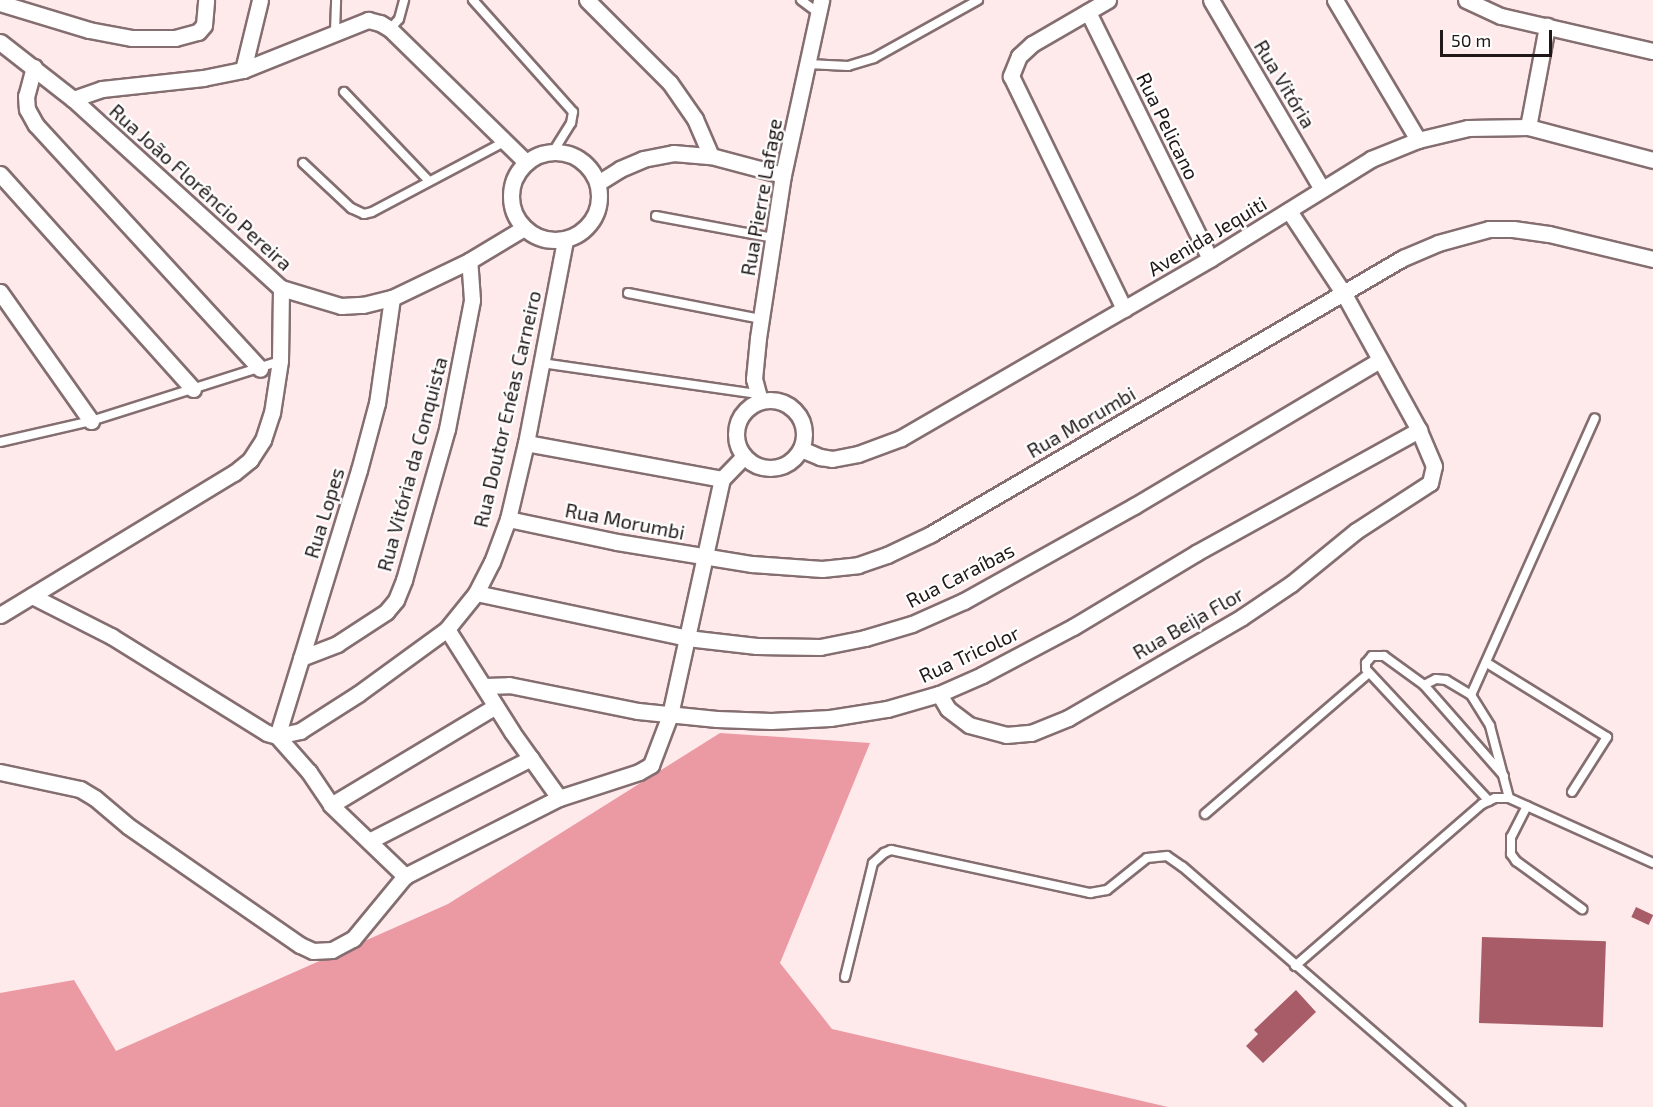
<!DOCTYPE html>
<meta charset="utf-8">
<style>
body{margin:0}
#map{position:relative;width:1653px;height:1107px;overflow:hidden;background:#fee9eb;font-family:"Exo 2",sans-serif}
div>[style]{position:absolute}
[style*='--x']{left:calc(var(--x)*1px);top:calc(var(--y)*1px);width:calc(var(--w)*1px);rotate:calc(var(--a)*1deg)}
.forest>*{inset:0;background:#eb99a3}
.building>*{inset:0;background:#a85c67;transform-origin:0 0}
.roads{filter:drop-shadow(2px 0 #846e70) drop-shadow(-2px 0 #846e70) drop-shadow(0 2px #846e70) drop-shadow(0 -2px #846e70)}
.service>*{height:8px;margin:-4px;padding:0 4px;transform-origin:4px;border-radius:4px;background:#fff}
.minor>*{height:15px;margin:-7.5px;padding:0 7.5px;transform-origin:7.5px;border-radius:7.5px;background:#fff}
.minor>.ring{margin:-7.5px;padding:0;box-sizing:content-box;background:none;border:15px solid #fff;border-radius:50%}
span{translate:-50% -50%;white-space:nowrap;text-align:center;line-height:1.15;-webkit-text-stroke:4.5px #fff;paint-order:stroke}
.street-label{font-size:20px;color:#201718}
.scale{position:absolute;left:1440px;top:30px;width:112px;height:27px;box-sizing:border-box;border:3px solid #201718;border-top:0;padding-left:8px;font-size:18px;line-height:21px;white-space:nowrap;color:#201718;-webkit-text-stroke:4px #fff;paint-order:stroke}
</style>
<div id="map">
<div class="forest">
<i style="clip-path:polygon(720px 733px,870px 743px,780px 963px,832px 1029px,1168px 1107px,0 1107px,0 993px,74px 980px,116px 1051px,448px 904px)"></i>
</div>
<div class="building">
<i style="left:1636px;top:907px;width:19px;height:11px;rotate:25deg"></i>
<i style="left:1482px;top:937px;width:124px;height:86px;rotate:2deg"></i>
<i style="clip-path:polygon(1296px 990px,1316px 1012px,1263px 1063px,1246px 1046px,1258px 1034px,1254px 1030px)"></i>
</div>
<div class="roads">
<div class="service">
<i style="--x:473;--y:0;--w:150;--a:48.2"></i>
<i style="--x:573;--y:112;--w:11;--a:100"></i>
<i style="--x:571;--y:123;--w:34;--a:122"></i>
<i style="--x:801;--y:0;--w:21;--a:37"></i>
<i style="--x:390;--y:29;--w:13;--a:-48"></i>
<i style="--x:399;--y:19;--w:20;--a:-75"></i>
<i style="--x:335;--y:32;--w:32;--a:-88"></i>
<i style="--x:808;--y:64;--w:40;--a:2.9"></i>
<i style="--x:848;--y:66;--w:27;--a:-17"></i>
<i style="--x:874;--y:58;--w:119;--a:-29.1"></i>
<i style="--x:344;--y:92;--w:123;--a:46.3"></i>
<i style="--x:303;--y:163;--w:66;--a:43.2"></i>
<i style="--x:351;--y:208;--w:14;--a:25"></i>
<i style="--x:364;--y:214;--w:8;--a:-14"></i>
<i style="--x:372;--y:212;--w:149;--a:-27.9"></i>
<i style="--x:656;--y:216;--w:119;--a:10.6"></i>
<i style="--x:628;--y:293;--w:136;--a:11.1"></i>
<i style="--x:542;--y:363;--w:216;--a:8.2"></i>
<i style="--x:0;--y:442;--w:93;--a:-13"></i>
<i style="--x:91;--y:421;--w:198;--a:-17.6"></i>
<i style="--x:1487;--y:663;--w:141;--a:31.7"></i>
<i style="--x:1607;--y:737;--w:65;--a:122.5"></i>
<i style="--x:1424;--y:685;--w:121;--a:48.7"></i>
<i style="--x:1471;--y:695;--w:303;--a:-65.9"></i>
<i style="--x:1489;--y:801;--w:180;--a:-133"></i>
<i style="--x:1366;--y:669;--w:6;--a:-90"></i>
<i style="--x:1366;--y:663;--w:9;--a:-49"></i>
<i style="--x:1372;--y:656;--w:12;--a:0"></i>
<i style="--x:1384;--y:656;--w:49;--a:35.9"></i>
<i style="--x:1424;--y:685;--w:13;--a:-27"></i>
<i style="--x:1436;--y:679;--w:10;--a:6"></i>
<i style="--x:1446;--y:680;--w:29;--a:31"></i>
<i style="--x:1471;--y:695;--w:36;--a:58"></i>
<i style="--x:1490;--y:726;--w:74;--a:75.2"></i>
<i style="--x:1527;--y:806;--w:35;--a:117"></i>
<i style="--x:1511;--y:837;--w:17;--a:90"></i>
<i style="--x:1511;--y:854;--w:9;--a:54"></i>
<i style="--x:1516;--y:861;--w:82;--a:36"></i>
<i style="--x:1205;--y:814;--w:216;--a:-40.7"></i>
<i style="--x:1295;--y:966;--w:247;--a:-40.9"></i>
<i style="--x:1482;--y:804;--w:14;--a:-25"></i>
<i style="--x:1495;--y:798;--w:14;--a:0"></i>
<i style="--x:1509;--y:798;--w:158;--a:24.3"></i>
<i style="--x:845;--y:977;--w:117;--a:-76.2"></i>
<i style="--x:873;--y:863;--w:15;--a:-42"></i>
<i style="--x:884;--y:853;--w:8;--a:-23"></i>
<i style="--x:891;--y:850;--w:204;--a:12.2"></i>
<i style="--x:1090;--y:893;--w:17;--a:-10"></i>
<i style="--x:1107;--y:890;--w:51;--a:-38.7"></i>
<i style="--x:1147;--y:858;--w:20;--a:-6"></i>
<i style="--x:1167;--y:856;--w:19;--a:35"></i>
<i style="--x:1183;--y:867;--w:367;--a:40.9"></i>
</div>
<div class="minor">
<i style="--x:587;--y:0;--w:117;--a:45"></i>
<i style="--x:670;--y:83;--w:44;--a:55.2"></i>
<i style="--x:695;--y:119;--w:40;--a:66.6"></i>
<i style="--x:1108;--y:0;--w:88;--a:149.9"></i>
<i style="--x:1032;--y:44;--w:18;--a:137"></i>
<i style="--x:1019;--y:56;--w:22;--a:112"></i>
<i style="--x:1011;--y:76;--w:259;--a:64.1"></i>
<i style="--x:1211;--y:0;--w:219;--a:59.6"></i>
<i style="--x:1335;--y:0;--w:163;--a:59.3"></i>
<i style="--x:1466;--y:0;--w:38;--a:25"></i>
<i style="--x:1501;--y:16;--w:156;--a:13"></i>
<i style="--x:0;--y:3;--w:93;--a:16.9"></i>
<i style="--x:89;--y:30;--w:44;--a:10.5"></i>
<i style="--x:132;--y:38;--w:43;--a:0"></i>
<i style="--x:175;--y:38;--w:24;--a:-15"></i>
<i style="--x:198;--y:32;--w:9;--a:-49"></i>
<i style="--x:204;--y:25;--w:25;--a:-85"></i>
<i style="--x:1088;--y:12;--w:275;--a:63.7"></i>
<i style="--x:0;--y:42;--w:93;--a:38"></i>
<i style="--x:73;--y:99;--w:281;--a:42.3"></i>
<i style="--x:281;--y:288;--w:63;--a:16.7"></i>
<i style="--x:341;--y:306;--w:22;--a:-3"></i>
<i style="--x:363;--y:305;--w:30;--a:-14"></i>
<i style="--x:392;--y:298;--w:85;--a:-25.7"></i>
<i style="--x:469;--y:261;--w:64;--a:-31"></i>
<i style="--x:34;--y:67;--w:30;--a:105"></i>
<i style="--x:26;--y:96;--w:13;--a:86"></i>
<i style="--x:27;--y:109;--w:18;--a:61"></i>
<i style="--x:36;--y:125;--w:331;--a:47.4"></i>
<i style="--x:243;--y:70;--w:72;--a:-76.3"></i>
<i style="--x:73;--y:99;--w:31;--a:-19"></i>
<i style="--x:102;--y:89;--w:102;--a:-6.2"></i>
<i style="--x:203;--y:78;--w:41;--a:-11.3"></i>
<i style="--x:243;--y:70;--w:135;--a:-21.8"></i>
<i style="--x:368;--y:20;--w:12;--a:14"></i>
<i style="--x:380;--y:23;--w:12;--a:31"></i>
<i style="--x:390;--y:29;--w:190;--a:44.4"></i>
<i style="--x:1528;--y:127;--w:103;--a:-79.3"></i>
<i class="ring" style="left:511px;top:152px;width:73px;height:73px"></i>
<i style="--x:0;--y:174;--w:289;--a:48.1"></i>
<i style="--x:598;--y:183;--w:26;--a:-32"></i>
<i style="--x:620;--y:169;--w:25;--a:-23"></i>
<i style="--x:643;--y:159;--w:31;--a:-11"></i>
<i style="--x:673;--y:153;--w:38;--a:5"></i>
<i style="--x:711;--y:156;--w:74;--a:14.8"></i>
<i style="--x:0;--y:292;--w:158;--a:54.8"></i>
<i style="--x:392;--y:298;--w:106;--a:98.1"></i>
<i style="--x:377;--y:403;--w:69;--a:105"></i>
<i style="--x:359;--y:470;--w:278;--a:107.1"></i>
<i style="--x:277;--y:736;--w:48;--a:48.4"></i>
<i style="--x:309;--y:772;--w:40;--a:56"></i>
<i style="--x:331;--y:805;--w:103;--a:43.8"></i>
<i class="ring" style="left:736px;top:400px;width:53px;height:53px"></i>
<i style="--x:760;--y:401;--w:23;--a:-105"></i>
<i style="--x:754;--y:379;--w:41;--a:-84.4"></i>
<i style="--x:758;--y:338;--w:165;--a:-81.3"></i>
<i style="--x:783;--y:175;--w:179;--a:-77.7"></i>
<i style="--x:526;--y:443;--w:199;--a:10.4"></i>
<i style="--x:801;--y:449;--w:21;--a:23"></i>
<i style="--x:820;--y:457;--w:12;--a:9"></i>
<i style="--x:832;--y:459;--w:26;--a:-11"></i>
<i style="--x:858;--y:454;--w:46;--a:-20.4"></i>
<i style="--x:901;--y:438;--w:357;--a:-30.1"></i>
<i style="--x:1210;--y:259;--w:190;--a:-31.8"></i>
<i style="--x:1371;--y:159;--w:51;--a:-22"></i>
<i style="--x:1418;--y:140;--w:51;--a:-13.5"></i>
<i style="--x:1468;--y:128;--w:60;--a:-1"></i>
<i style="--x:1528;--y:127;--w:129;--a:14.8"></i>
<i style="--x:508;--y:519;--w:111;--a:11.9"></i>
<i style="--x:617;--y:542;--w:137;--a:9.3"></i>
<i style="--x:752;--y:564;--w:70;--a:4.1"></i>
<i style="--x:822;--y:569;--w:36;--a:-6"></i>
<i style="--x:858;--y:565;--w:31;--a:-19"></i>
<i style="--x:887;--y:555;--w:49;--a:-25.5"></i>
<i style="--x:931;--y:534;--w:547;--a:-30.32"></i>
<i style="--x:1403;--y:258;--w:38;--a:-23"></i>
<i style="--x:1438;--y:243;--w:53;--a:-15.4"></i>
<i style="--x:1489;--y:229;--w:24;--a:0"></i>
<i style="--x:1513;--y:229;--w:36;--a:8"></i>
<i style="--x:1549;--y:234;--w:107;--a:13.5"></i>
<i style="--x:476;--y:593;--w:216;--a:12"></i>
<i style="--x:687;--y:638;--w:70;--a:6.5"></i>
<i style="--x:757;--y:646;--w:63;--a:0.9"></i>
<i style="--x:820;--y:647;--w:46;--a:-11.3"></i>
<i style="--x:865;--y:638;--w:49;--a:-16.6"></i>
<i style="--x:912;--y:624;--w:57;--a:-23.9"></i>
<i style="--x:964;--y:601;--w:195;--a:-29.2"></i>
<i style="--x:1134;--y:506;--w:286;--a:-30.7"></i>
<i style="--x:32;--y:596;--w:89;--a:26.9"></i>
<i style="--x:111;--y:636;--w:184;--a:31.9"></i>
<i style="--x:267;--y:733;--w:10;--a:17"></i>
<i style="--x:277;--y:736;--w:24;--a:-12"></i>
<i style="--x:300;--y:731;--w:69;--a:-32.5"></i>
<i style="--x:358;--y:694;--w:110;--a:-36.1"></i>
<i style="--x:447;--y:629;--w:46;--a:-51.1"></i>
<i style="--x:476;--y:593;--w:35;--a:-63"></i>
<i style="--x:492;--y:562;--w:46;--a:-69.6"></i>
<i style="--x:508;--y:519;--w:78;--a:-76.7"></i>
<i style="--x:526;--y:443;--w:207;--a:-79.1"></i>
<i style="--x:0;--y:615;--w:274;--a:-31.3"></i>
<i style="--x:234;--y:473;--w:21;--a:-39"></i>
<i style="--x:250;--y:460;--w:24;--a:-57"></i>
<i style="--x:263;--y:440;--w:28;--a:-72"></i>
<i style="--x:272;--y:413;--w:53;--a:-81.3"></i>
<i style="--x:280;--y:361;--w:73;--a:-89.2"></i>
<i style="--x:447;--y:629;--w:122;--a:57.7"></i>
<i style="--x:512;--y:732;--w:81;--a:54.5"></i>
<i style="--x:301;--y:658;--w:39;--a:-21"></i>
<i style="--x:337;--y:644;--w:59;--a:-33.1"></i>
<i style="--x:386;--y:612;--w:16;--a:-50"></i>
<i style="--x:396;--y:600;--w:22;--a:-68"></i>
<i style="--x:404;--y:580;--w:157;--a:-74.1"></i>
<i style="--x:447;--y:429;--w:131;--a:-79"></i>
<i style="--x:472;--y:300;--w:39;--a:-94"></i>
<i style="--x:485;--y:686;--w:24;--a:-2"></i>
<i style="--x:509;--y:685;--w:132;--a:11.4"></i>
<i style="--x:638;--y:711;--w:79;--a:5.8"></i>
<i style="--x:717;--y:719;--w:54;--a:2.1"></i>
<i style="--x:771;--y:721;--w:59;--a:-2.9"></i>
<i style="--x:830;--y:718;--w:58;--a:-9"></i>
<i style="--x:887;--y:709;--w:54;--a:-16.1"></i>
<i style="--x:939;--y:694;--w:47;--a:-23.8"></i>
<i style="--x:982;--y:675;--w:103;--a:-27.8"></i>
<i style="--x:1073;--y:627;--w:144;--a:-31"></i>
<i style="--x:1196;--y:553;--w:255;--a:-28.9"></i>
<i style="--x:939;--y:694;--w:17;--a:59"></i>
<i style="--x:948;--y:709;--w:26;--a:37"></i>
<i style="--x:969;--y:725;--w:38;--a:15"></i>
<i style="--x:1006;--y:735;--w:25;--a:-5"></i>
<i style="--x:1031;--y:733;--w:40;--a:-22"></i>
<i style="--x:1068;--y:718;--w:201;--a:-30.1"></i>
<i style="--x:1242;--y:617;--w:59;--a:-34"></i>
<i style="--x:1291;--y:584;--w:84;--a:-39.2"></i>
<i style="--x:1356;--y:531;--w:88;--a:-33"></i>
<i style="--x:1430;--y:483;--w:17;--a:-77"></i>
<i style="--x:1434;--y:466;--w:39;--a:-113"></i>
<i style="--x:1419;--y:430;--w:155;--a:-118.9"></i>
<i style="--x:1344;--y:294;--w:100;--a:-123.5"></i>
<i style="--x:0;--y:772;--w:82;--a:12"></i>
<i style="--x:80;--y:789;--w:17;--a:31"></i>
<i style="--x:95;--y:798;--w:43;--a:40.3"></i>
<i style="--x:128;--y:826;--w:209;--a:34.7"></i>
<i style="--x:300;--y:945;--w:14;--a:25"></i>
<i style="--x:313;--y:951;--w:19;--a:-3"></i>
<i style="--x:332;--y:950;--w:24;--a:-28"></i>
<i style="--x:353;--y:939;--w:82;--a:-50.5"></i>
<i style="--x:405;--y:876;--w:173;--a:-26.9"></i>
<i style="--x:559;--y:798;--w:84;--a:-18"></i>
<i style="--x:639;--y:772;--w:14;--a:-30"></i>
<i style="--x:651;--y:765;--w:53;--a:-69.2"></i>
<i style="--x:670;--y:715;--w:242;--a:-77.6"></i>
<i style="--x:722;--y:479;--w:30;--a:-46"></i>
<i style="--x:331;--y:805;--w:192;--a:-31"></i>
<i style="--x:369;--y:841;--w:182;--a:-27.1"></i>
</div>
</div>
<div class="street-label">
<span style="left:1285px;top:84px;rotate:59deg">Rua Vitória</span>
<span style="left:1168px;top:126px;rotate:64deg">Rua Pelicano</span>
<span style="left:201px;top:187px;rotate:42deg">Rua João Florêncio Pereira</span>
<span style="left:761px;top:197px;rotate:-80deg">Rua Pierre Lafage</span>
<span style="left:1207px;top:236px;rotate:-31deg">Avenida Jequiti</span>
<span style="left:507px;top:409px;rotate:-77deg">Rua Doutor Enéas Carneiro</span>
<span style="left:1081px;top:422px;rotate:-30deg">Rua Morumbi</span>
<span style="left:412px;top:464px;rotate:-75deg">Rua Vitória da Conquista</span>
<span style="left:324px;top:513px;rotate:-73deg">Rua Lopes</span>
<span style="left:625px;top:521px;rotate:11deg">Rua Morumbi</span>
<span style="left:960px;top:575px;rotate:-27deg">Rua Caraíbas</span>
<span style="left:1188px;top:623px;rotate:-30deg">Rua Beija Flor</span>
<span style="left:969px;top:654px;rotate:-25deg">Rua Tricolor</span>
</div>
<div class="scale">50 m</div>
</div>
